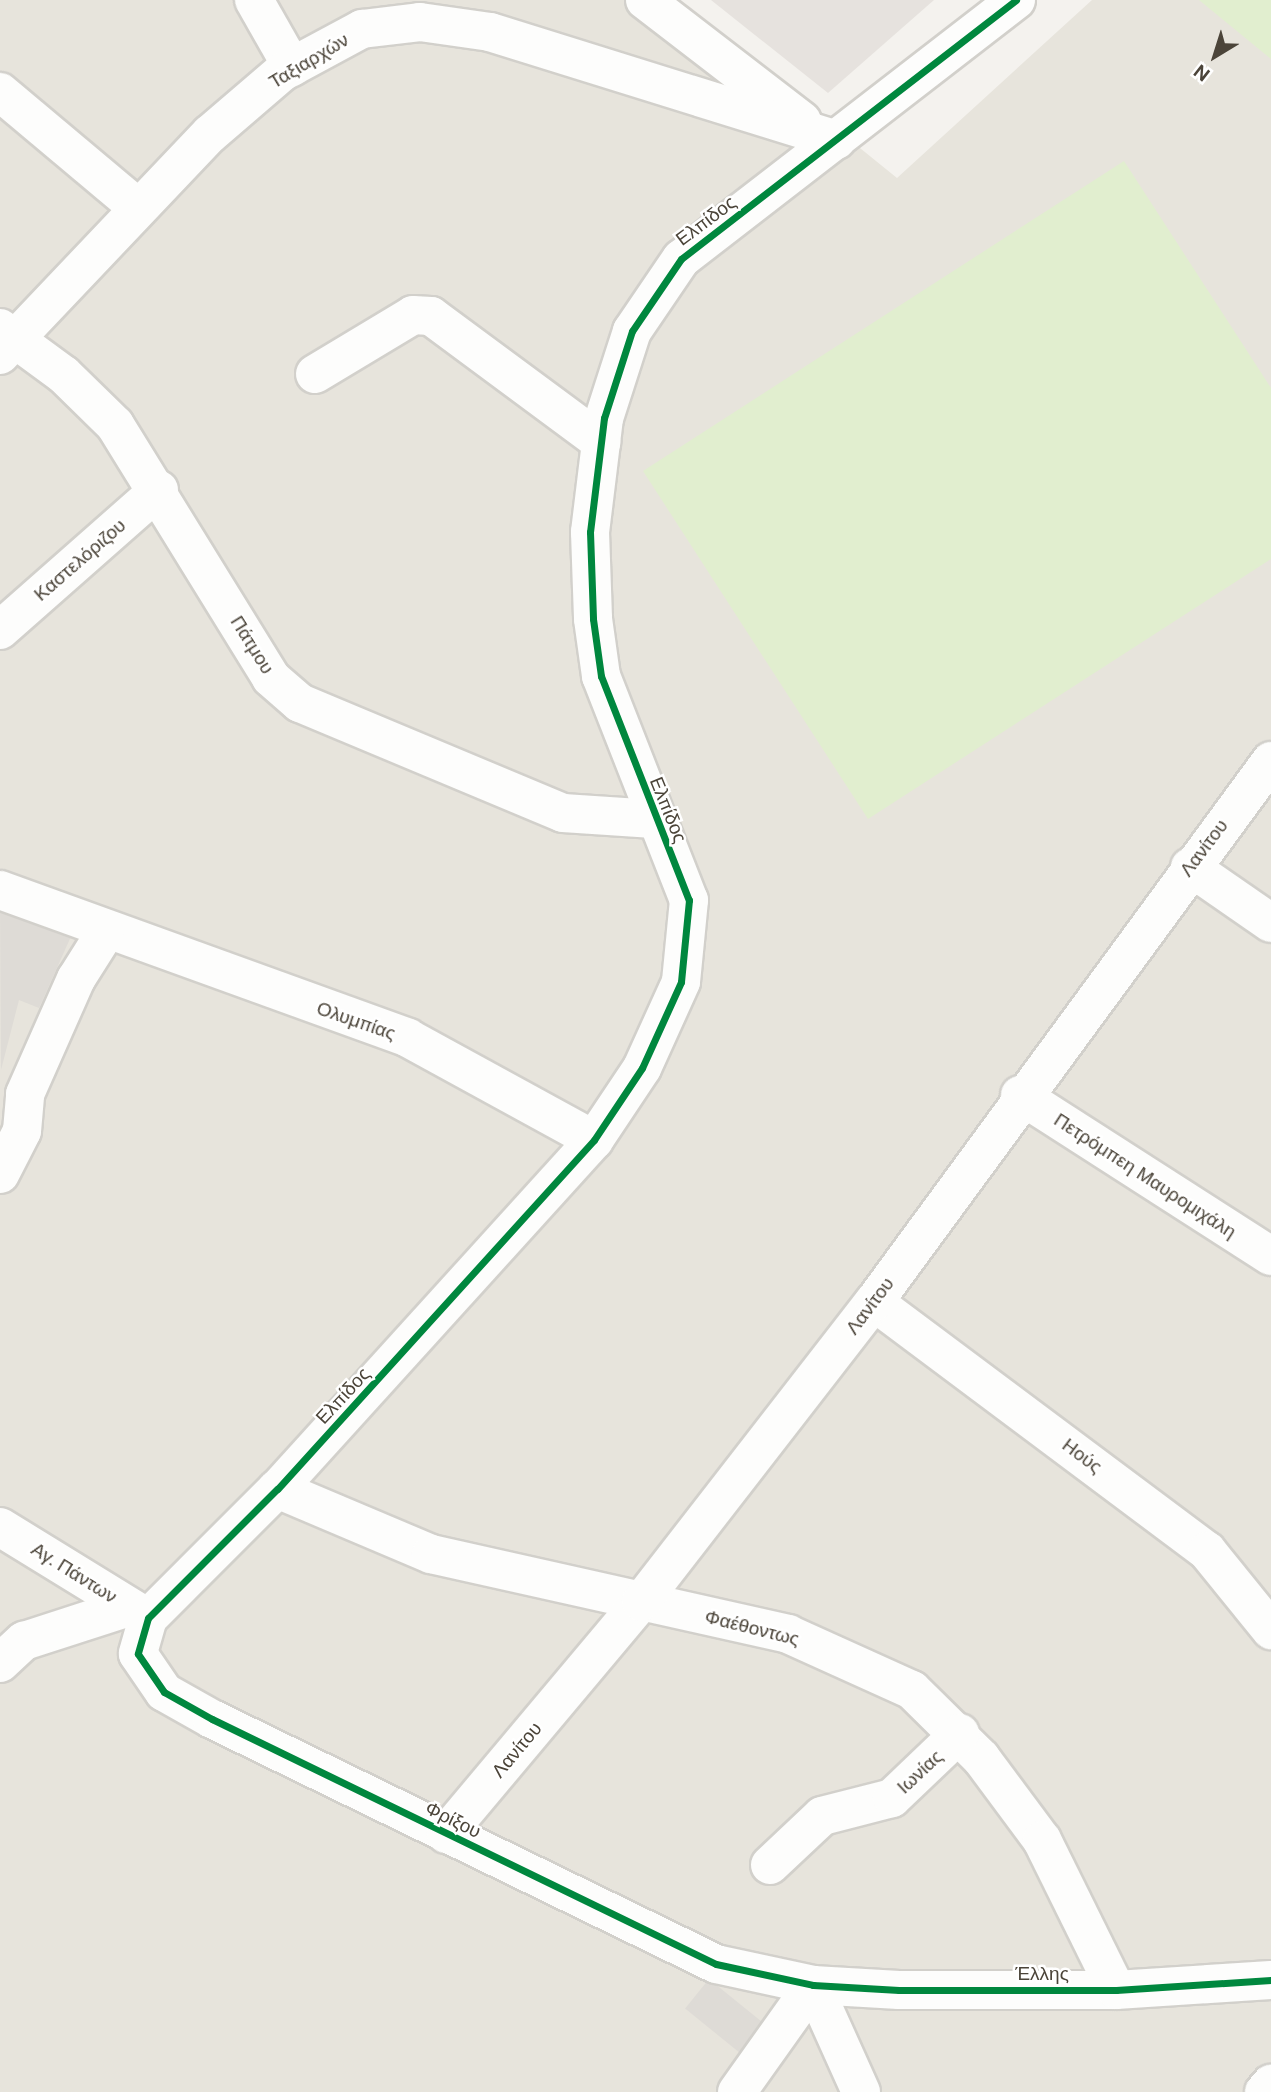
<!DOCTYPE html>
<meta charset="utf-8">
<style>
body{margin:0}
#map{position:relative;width:1271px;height:2092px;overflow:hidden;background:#f4f2ee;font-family:"DM Sans",sans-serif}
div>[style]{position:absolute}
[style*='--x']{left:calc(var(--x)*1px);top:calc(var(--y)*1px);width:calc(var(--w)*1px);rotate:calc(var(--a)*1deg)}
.residential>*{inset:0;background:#e7e4dc}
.industrial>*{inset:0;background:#e6e2de}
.green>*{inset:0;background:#e1eecf}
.building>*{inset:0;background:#dedbd6;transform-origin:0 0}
.roads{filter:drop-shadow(2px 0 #d2d0cb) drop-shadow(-2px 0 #d2d0cb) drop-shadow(0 2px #d2d0cb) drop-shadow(0 -2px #d2d0cb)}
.minor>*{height:38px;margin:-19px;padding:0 19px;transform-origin:19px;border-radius:19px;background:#fdfdfc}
.cycleway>*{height:7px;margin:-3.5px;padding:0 3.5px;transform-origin:3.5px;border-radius:3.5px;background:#00873e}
span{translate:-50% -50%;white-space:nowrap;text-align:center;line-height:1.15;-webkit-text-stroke:5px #fff;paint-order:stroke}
.street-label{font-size:19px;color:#4b4439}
.north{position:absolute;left:1180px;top:21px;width:70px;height:70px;-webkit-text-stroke:5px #fff;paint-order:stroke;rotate:218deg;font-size:19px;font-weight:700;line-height:28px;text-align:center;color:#4b4439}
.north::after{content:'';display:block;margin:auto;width:24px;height:32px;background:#4b4439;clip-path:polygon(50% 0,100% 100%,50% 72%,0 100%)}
</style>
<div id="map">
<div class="residential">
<i style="clip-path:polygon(0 0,677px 0,897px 178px,1092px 0,1271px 0,1271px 2092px,0 2092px)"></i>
</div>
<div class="industrial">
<i style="clip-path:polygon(711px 0,934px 0,828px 93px)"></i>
</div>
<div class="green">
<i style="clip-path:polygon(1199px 0,1271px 0,1271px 59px)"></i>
<i style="clip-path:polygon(1124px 161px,1271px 388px,1271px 559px,868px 819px,643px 471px)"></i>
</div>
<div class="building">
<i style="clip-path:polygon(0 903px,73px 932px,39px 1008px,19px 1000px,1px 1070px)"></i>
<i style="left:709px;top:1979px;width:75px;height:38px;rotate:39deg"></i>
</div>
<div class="roads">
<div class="minor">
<i style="--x:254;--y:0;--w:77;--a:60.4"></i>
<i style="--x:645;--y:0;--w:198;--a:37.6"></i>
<i style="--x:1016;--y:0;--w:423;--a:142.3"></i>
<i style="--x:681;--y:259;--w:87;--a:124.2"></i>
<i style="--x:632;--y:331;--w:91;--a:107.8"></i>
<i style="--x:604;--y:418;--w:115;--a:97"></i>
<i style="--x:590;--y:532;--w:87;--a:88"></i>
<i style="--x:593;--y:619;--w:58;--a:82"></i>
<i style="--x:601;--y:676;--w:241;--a:68.6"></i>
<i style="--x:689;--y:900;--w:82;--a:95.6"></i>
<i style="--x:681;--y:982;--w:94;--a:114.4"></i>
<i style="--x:642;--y:1068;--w:87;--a:123.7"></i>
<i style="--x:594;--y:1140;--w:471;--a:132.2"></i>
<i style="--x:277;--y:1489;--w:182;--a:135"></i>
<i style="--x:148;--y:1618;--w:37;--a:106"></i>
<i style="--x:138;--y:1654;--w:46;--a:55.6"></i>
<i style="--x:164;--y:1692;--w:55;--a:29.4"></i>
<i style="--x:212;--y:1719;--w:560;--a:25.92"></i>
<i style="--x:716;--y:1964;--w:99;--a:12.2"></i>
<i style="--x:813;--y:1985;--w:86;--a:3.3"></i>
<i style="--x:899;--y:1990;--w:217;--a:0"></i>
<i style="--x:1116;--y:1990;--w:155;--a:-3.7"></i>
<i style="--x:0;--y:92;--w:177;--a:40"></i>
<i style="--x:0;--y:328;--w:79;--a:36.3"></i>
<i style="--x:64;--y:375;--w:71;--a:44.4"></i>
<i style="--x:115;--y:425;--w:297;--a:58.3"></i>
<i style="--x:271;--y:678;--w:38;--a:41"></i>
<i style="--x:300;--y:703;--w:285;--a:22.7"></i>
<i style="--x:563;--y:813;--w:91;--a:3.8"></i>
<i style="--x:0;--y:355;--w:305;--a:-46.5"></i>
<i style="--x:210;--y:134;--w:95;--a:-40.7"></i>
<i style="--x:282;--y:72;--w:91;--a:-28.3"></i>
<i style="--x:362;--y:29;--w:58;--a:-6.9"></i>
<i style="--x:420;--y:22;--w:71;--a:8.1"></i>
<i style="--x:490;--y:32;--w:363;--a:17.3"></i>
<i style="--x:315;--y:374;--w:114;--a:-31"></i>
<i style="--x:413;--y:315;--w:18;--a:3"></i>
<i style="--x:431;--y:316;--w:212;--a:36.5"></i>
<i style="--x:0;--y:630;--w:212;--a:-41.4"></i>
<i style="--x:1190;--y:867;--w:98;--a:34.7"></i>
<i style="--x:0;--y:890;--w:434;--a:19.9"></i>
<i style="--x:408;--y:1038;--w:212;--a:28.7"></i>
<i style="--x:1020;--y:1095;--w:298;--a:32.7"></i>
<i style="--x:0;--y:1174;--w:48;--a:-62.9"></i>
<i style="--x:22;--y:1131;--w:37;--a:-85"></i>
<i style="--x:25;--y:1094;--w:126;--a:-66.1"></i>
<i style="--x:76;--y:979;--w:54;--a:-57.8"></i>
<i style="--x:874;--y:1302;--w:416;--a:36.8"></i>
<i style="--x:1207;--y:1551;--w:102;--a:51"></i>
<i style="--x:277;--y:1489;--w:167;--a:22.9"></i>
<i style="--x:431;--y:1554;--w:366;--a:12.6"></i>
<i style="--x:788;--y:1634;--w:136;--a:24.3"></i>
<i style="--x:912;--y:1690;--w:97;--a:44.6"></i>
<i style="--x:981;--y:1758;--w:102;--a:53.4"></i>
<i style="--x:1042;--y:1840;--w:167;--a:63.7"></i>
<i style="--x:0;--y:1527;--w:174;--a:31.6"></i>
<i style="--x:0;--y:1663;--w:33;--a:-43"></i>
<i style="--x:24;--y:1641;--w:110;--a:-17.9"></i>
<i style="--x:446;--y:1834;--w:303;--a:-50"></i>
<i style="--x:641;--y:1602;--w:380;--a:-52.2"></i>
<i style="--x:874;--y:1302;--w:671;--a:-53.73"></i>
<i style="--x:770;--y:1865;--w:71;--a:-43.3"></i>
<i style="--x:822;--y:1816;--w:72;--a:-14.4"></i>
<i style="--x:892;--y:1798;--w:94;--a:-43.7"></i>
<i style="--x:813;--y:1985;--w:117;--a:65.8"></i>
<i style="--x:737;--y:2092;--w:131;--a:-54.6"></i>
<i style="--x:1264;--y:2092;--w:11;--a:-49"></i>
</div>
</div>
<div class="cycleway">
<i style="--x:1016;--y:0;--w:423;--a:142.3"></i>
<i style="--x:681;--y:259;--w:87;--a:124.2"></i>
<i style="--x:632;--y:331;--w:91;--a:107.8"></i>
<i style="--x:604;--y:418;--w:115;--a:97"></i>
<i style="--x:590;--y:532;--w:87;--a:88"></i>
<i style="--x:593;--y:619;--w:58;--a:82"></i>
<i style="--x:601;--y:676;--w:241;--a:68.6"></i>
<i style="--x:689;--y:900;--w:82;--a:95.6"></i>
<i style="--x:681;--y:982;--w:94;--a:114.4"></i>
<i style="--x:642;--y:1068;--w:87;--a:123.7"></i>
<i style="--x:594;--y:1140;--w:471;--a:132.2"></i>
<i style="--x:277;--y:1489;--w:182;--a:135"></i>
<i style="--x:148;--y:1618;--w:37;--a:106"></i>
<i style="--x:138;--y:1654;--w:46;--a:55.6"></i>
<i style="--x:164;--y:1692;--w:55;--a:29.4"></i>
<i style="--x:212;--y:1719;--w:560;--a:25.92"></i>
<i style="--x:716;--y:1964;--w:99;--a:12.2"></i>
<i style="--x:813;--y:1985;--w:86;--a:3.3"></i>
<i style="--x:899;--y:1990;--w:217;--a:0"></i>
<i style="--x:1116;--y:1990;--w:155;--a:-3.7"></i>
</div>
<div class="street-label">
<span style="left:309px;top:61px;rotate:-31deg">Ταξιαρχών</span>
<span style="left:706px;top:221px;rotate:-37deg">Ελπίδος</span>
<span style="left:80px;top:560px;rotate:-41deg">Καστελόριζου</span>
<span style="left:252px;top:645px;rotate:58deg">Πάτμου</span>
<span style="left:668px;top:810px;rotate:68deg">Ελπίδος</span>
<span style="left:1204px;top:848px;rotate:-53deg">Λανίτου</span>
<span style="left:356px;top:1021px;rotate:19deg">Ολυμπίας</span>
<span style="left:1145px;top:1176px;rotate:33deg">Πετρόμπεη Μαυρομιχάλη</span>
<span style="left:870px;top:1306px;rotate:-53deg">Λανίτου</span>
<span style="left:343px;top:1396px;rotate:-47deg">Ελπίδος</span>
<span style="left:1082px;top:1456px;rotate:37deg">Ηούς</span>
<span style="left:74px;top:1573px;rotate:32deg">Αγ. Πάντων</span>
<span style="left:752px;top:1628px;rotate:14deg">Φαέθοντως</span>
<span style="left:517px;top:1750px;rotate:-50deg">Λανίτου</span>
<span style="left:920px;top:1772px;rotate:-43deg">Ιωνίας</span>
<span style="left:453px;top:1820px;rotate:26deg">Φρίξου</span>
<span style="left:1042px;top:1974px">Έλλης</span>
</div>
<div class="north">N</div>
</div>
